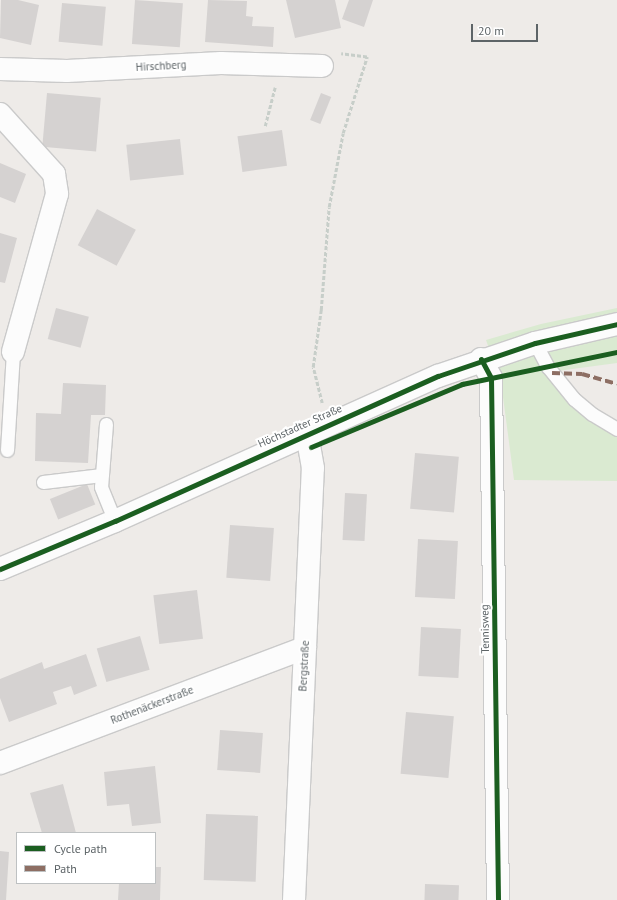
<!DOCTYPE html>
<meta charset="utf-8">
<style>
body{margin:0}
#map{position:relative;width:617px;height:900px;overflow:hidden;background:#eeebe8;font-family:"PT Sans",sans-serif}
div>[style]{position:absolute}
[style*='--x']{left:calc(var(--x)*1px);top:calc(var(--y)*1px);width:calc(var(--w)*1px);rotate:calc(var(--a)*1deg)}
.green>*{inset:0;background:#daead1}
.building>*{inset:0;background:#d5d2d1;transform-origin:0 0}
.path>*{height:2.5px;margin-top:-1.25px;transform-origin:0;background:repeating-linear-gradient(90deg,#c7cec9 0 4px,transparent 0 6px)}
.roads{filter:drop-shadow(1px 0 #cacaca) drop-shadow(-1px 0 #cacaca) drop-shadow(0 1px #cacaca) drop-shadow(0 -1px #cacaca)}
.service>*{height:13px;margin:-6.5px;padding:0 6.5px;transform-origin:6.5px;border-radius:6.5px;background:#fcfcfc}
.minor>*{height:22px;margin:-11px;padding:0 11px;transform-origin:11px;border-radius:11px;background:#fcfcfc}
.tertiary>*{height:22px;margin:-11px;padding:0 11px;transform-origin:11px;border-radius:11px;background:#fcfcfc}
.quiet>*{height:4px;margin-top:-2px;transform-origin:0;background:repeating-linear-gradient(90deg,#8d6e63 0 8px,transparent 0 12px)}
.cycleway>*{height:5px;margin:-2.5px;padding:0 2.5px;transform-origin:2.5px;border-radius:2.5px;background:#1b5e20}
span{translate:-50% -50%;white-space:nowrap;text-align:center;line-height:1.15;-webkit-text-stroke:4px #fff;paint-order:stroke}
.street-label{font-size:11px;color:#5d6467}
.legend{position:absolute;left:16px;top:832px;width:140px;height:52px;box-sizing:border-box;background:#fff;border:1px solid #bec1c2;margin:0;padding:5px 7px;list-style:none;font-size:12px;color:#5d6467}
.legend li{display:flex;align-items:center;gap:8px;height:20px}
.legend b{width:20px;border:1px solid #bec1c2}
.scale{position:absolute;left:471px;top:24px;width:67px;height:18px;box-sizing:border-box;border:2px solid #5d6467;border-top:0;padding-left:5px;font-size:12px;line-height:14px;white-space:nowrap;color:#5d6467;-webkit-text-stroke:3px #fff;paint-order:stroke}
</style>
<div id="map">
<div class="green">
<i style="clip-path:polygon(617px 308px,617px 363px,550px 372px,600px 415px,617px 425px,617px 481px,514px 480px,501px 382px,486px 340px,541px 324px)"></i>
</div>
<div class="building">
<i style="clip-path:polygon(1px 0,18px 0,39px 5px,31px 45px,0 38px)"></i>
<i style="left:135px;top:0;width:48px;height:44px;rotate:4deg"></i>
<i style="clip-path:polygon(208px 0,247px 1px,246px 16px,253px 17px,252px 26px,274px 27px,273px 47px,205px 42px)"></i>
<i style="clip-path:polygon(286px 0,335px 0,341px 28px,295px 38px)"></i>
<i style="clip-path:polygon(349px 0,373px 0,364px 27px,342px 19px)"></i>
<i style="left:62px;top:3px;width:44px;height:39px;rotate:5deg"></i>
<i style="left:47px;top:93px;width:54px;height:54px;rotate:5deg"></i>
<i style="left:321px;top:93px;width:11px;height:29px;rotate:22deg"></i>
<i style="left:282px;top:130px;width:36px;height:45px;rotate:82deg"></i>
<i style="left:180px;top:139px;width:36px;height:54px;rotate:84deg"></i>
<i style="clip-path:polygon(0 163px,26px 174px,15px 203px,0 197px)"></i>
<i style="left:97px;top:209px;width:44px;height:41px;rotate:28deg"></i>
<i style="clip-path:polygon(0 233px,17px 238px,5px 283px,0 282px)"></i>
<i style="left:56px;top:308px;width:34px;height:32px;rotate:15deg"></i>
<i style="clip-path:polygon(63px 383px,106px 385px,105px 415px,91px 415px,88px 463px,35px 461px,36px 413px,61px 414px)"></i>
<i style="left:415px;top:453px;width:44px;height:56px;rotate:5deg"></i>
<i style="left:87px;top:484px;width:22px;height:40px;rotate:68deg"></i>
<i style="left:345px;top:493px;width:22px;height:47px;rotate:3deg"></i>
<i style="left:230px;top:525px;width:44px;height:53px;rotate:4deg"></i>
<i style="left:418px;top:539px;width:40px;height:58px;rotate:3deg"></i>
<i style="left:197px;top:590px;width:49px;height:44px;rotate:83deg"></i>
<i style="left:421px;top:627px;width:40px;height:49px;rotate:3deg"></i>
<i style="left:140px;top:636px;width:35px;height:45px;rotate:74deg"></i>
<i style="clip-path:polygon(86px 654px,97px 686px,74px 695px,71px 686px,53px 692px,57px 704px,9px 722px,0 698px,0 679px,42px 662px,44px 669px)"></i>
<i style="left:406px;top:712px;width:48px;height:62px;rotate:5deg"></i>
<i style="left:220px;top:730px;width:43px;height:40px;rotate:4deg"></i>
<i style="clip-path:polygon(155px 766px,161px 823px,132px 826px,129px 804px,107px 806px,104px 772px)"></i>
<i style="clip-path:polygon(63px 784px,76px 833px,42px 833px,30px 793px)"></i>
<i style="left:206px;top:814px;width:52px;height:66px;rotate:2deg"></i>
<i style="clip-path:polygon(0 851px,9px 852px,6px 900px,0 900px)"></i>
<i style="clip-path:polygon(155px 867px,161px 867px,160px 900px,118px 900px,119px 883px,155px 883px)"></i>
<i style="left:425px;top:884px;width:34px;height:16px;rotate:2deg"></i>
</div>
<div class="path">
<i style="--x:265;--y:126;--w:40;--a:-75.6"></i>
<i style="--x:322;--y:403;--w:37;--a:-104"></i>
<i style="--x:313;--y:367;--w:58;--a:-82"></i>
<i style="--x:321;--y:310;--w:103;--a:-85.6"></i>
<i style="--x:329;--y:207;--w:75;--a:-79.3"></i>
<i style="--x:343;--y:133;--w:80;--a:-72.5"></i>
<i style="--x:367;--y:57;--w:26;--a:-173"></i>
</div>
<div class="roads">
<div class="service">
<i style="--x:535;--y:343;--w:27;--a:62"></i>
<i style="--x:548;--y:367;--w:41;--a:50.9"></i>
<i style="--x:574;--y:399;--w:23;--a:40"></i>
<i style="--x:592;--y:414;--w:29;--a:31"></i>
<i style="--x:106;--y:424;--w:63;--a:94.5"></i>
<i style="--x:101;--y:487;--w:37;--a:68"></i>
<i style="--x:7;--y:450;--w:98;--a:-86.5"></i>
<i style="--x:43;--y:482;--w:59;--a:-6.8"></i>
</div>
<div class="minor">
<i style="--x:0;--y:69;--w:67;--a:1.7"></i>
<i style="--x:67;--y:71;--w:154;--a:-3"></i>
<i style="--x:221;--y:63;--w:101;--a:1.7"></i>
<i style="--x:0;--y:114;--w:81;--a:48"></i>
<i style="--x:54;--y:174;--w:20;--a:81"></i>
<i style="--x:57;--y:194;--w:164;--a:105.6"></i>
<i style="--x:481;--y:359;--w:21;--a:62"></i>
<i style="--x:491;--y:378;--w:522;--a:89.23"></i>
<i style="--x:0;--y:763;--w:326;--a:-20.7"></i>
<i style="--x:294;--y:900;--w:432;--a:-87.5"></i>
<i style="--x:313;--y:468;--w:36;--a:-100"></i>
</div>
<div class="tertiary">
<i style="--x:0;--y:569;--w:125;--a:-22.7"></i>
<i style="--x:115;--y:521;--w:354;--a:-24.2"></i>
<i style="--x:438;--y:376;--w:102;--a:-18.8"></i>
<i style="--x:535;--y:343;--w:84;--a:-13"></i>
</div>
</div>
<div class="quiet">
<i style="--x:552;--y:373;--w:30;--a:2"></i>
<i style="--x:582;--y:374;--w:36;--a:16"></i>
</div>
<div class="cycleway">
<i style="--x:481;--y:359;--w:21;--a:62"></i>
<i style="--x:491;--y:378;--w:522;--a:89.23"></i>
<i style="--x:311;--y:447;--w:164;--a:-22.6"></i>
<i style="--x:462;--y:384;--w:158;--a:-11.7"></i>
<i style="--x:0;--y:569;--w:125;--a:-22.7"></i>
<i style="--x:115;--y:521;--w:354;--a:-24.2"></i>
<i style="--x:438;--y:376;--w:102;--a:-18.8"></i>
<i style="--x:535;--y:343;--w:84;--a:-13"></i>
</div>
<div class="street-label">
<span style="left:161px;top:66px;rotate:-3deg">Hirschberg</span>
<span style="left:300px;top:426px;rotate:-24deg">Höchstadter Straße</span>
<span style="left:485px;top:629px;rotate:-91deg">Tennisweg</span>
<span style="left:304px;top:666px;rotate:-87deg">Bergstraße</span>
<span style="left:152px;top:705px;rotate:-21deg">Rothenäckerstraße</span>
</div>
<ul class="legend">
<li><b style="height:5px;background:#1b5e20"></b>Cycle path</li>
<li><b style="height:5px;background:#8d6e63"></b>Path</li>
</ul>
<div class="scale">20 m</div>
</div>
